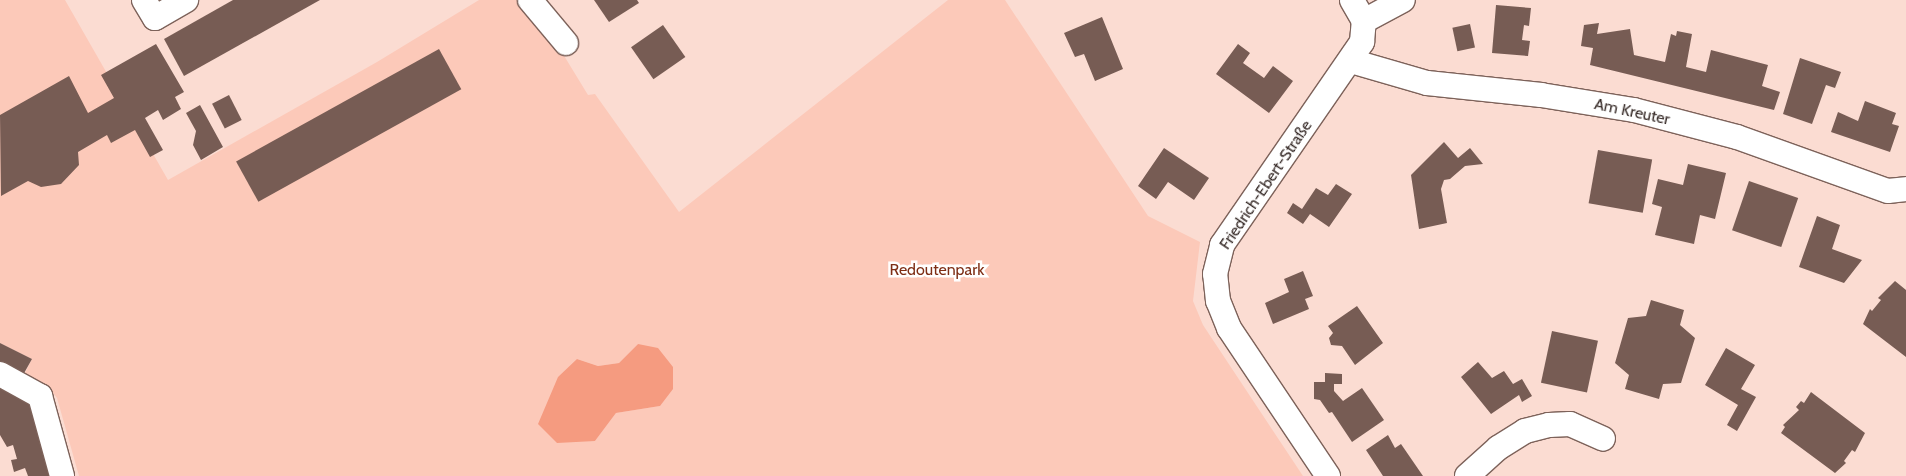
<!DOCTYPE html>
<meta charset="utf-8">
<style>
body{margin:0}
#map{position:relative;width:1906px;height:476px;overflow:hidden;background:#fbdcd2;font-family:Cabin,sans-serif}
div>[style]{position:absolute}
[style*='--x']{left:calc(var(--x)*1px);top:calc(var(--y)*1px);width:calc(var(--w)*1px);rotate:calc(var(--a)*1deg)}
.green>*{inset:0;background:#fcc9b9}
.water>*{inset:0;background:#f59b80}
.building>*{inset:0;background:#775c54;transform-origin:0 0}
.roads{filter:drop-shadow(1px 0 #7d625a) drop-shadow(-1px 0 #7d625a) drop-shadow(0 1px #7d625a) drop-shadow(0 -1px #7d625a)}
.minor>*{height:24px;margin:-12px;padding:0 12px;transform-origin:12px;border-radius:12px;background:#fff}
span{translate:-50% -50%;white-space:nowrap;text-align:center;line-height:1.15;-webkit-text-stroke:5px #fff;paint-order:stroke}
.street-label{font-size:16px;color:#352926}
.park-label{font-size:16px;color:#7e2e15}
</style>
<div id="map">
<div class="green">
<i style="clip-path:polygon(evenodd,0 0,65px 0,168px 180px,377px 62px,479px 0,530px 0,588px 95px,595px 94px,679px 212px,948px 0,1005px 0,1148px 216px,1200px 242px,1193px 301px,1203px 325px,1303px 476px,79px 476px,57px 398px,49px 388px,24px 375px,32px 359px,0 343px,0 0,638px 344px,660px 406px,616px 413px,595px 441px,577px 359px,598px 366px,619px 363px,638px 344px)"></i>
</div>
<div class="water">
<i style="clip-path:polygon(638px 344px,658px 348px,673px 367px,673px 389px,660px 406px,616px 413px,595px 441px,557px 443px,538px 424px,558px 377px,577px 359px,598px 366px,619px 363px)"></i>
</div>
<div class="building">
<i style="clip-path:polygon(233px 0,320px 0,184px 76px,164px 39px)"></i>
<i style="clip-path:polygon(594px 0,637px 0,639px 3px,609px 22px)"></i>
<i style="clip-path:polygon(1496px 5px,1531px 8px,1529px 26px,1524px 25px,1522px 40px,1530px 41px,1528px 56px,1492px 53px)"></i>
<i style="clip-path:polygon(1102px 17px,1123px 69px,1095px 81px,1084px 54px,1075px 57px,1064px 33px)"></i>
<i style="clip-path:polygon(1599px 23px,1597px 34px,1630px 29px,1634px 55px,1665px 62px,1671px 34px,1676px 36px,1677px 31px,1692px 34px,1686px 67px,1706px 72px,1711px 50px,1768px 65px,1762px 86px,1780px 92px,1774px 110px,1590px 65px,1593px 48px,1581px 46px,1584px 25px)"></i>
<i style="left:1470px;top:24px;width:24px;height:18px;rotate:78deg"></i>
<i style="left:663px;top:25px;width:39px;height:39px;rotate:55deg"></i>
<i style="clip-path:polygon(156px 44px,184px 92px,175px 97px,181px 109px,163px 120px,158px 110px,145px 118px,163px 150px,150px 157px,135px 130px,111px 143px,107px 135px,78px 152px,79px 165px,61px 184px,41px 187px,28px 181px,1px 196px,0 115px,69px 76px,88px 113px,114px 98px,101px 75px)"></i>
<i style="clip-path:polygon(1238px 44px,1250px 53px,1243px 63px,1264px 78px,1273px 66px,1293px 81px,1269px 113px,1216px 74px)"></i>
<i style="left:439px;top:49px;width:46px;height:232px;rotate:61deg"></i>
<i style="clip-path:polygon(1800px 58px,1841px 72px,1835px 88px,1826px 85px,1812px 124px,1783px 114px)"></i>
<i style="left:229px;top:95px;width:28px;height:19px;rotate:63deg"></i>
<i style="clip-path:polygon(1865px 101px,1896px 113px,1892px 124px,1899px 126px,1890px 152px,1831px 132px,1838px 112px,1858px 121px)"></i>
<i style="clip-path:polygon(200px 105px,223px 147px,201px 160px,193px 145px,196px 131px,186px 113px)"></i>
<i style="clip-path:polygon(1444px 142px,1458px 158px,1470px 148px,1483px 164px,1465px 166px,1450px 179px,1444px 180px,1441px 189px,1447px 223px,1419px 229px,1411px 175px)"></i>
<i style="clip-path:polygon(1164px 148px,1209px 178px,1194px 200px,1168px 182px,1156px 199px,1138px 186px)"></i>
<i style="left:1598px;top:150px;width:55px;height:54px;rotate:10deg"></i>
<i style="clip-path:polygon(1688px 164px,1726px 173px,1715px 219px,1700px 215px,1694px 244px,1655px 235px,1662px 207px,1652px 204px,1658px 179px,1683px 185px)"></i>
<i style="left:1749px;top:181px;width:52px;height:52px;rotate:19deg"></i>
<i style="clip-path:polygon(1336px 184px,1352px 194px,1329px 227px,1310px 214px,1303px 224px,1287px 213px,1293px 203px,1302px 209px,1316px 188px,1328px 195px)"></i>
<i style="clip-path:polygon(1817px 216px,1840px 225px,1832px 249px,1862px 260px,1844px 283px,1799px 267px)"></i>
<i style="clip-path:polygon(1303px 271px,1313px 296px,1305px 299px,1309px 309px,1273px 324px,1265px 303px,1289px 292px,1284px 279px)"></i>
<i style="clip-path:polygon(1895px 281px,1906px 290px,1906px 357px,1863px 324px,1870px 309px,1872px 311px,1881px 300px,1878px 298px)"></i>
<i style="clip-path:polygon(1651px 300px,1684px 310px,1680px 325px,1695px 338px,1681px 383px,1663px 384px,1659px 399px,1625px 389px,1629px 375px,1615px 363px,1628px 318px,1646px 316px)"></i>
<i style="clip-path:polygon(1357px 306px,1383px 343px,1355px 365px,1342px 346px,1331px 345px,1329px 338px,1333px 333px,1328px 326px)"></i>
<i style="left:1552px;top:331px;width:47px;height:53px;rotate:12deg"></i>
<i style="clip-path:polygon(0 343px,32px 359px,23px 375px,0 362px)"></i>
<i style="clip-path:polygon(1726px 348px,1755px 365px,1741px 389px,1756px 397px,1737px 431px,1727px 425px,1738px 405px,1705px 385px)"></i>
<i style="clip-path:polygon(1478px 362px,1492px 378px,1504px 371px,1513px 384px,1522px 379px,1532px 396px,1522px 402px,1519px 395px,1491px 414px,1461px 377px)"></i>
<i style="clip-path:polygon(1325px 373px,1342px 374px,1342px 384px,1334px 384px,1334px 391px,1343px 401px,1362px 388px,1384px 420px,1352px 442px,1332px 412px,1329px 413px,1320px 400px,1314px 399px,1314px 382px,1325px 382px)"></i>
<i style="clip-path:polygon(0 383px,32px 405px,56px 476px,28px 476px,25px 468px,14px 472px,11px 460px,17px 459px,13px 445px,7px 447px,0 435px)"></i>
<i style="clip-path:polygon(1811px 392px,1865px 433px,1855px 452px,1852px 450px,1844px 461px,1846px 463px,1835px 473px,1781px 433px,1785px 427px,1783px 425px,1799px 410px,1796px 407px,1801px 401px,1804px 403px)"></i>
<i style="clip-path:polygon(1388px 435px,1395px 448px,1401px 444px,1423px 476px,1383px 476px,1366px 450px)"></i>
</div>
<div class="roads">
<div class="minor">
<i style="--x:144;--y:0;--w:21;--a:59"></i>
<i style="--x:155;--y:18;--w:36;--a:-30"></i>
<i style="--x:530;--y:0;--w:56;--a:50.1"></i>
<i style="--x:1364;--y:21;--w:44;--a:-28.3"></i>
<i style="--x:1351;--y:61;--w:79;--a:16.1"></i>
<i style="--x:1427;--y:83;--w:115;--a:6"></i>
<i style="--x:1541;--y:95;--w:94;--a:9.2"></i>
<i style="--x:1634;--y:110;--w:106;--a:14.7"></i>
<i style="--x:1737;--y:137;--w:160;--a:19.7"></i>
<i style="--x:1888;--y:191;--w:18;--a:-6"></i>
<i style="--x:0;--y:374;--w:46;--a:28.8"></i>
<i style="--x:40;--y:396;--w:83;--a:74.6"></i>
<i style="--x:1328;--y:476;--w:178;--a:-123.8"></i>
<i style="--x:1229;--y:328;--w:29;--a:-112"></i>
<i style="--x:1218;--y:301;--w:27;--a:-96"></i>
<i style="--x:1215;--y:274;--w:30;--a:-76"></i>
<i style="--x:1222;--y:245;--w:247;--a:-55.4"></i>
<i style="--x:1362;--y:42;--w:21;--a:-85"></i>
<i style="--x:1364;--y:21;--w:24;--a:-120"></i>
<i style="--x:1467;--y:476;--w:42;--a:-42.1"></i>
<i style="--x:1498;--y:448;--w:32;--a:-32"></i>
<i style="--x:1525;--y:431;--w:25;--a:-14"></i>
<i style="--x:1549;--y:425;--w:21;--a:-3"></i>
<i style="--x:1570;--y:424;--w:36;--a:24"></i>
</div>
</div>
<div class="street-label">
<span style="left:1632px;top:112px;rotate:12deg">Am Kreuter</span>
<span style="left:1266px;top:185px;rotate:-56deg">Friedrich-Ebert-Straße</span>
</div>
<div class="park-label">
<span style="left:937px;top:270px">Redoutenpark</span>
</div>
</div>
